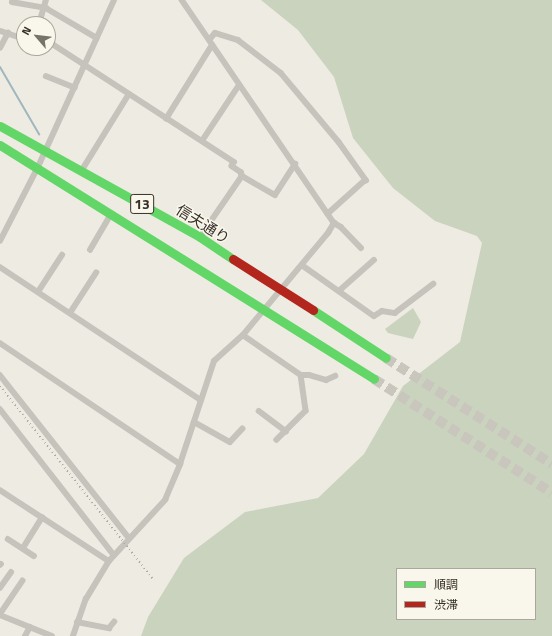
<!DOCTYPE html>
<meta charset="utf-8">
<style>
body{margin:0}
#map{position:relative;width:552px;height:636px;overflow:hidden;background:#eeebe2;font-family:"Titillium Web","Noto Sans JP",sans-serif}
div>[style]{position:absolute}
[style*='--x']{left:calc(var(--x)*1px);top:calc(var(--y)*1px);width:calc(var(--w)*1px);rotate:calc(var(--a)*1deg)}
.green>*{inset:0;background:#cad3bd}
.stream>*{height:2px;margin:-1px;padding:0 1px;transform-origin:1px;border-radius:1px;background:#a0b7be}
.highway-tunnel>*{height:10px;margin-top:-5px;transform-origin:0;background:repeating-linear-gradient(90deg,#c9c6bd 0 10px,transparent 0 15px)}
.street>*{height:5.5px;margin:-2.75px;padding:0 2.75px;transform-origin:2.75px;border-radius:2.75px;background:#c6c3bc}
.fast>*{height:9px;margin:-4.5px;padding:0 4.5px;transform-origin:4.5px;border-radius:4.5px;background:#63d668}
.jam>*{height:9px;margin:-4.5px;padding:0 4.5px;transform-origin:4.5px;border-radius:4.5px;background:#b3261e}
.rail>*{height:2px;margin-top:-1px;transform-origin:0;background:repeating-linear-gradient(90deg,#aeaba6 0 1px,transparent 0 4px)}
span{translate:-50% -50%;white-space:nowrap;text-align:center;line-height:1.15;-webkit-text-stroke:3px #f9f6eb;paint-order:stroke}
.shield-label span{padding:1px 3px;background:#f9f6eb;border:1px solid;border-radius:3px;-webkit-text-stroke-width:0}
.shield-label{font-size:14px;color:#37312a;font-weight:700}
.street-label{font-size:15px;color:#37312a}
.legend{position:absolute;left:396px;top:568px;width:140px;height:52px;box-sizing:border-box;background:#f9f6eb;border:1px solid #aba79e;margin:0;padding:5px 7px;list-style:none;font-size:12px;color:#37312a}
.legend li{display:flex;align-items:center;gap:8px;height:20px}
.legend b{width:20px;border:1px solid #aba79e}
.north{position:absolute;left:16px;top:16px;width:40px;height:40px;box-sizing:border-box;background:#f9f6eb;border:1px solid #aba79e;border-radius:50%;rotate:298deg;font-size:11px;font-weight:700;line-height:16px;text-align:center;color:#37312a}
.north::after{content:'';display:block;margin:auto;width:14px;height:18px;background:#77726a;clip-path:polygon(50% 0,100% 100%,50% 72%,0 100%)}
</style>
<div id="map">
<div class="green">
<i style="clip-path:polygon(evenodd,261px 0,552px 0,552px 636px,141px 636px,148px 617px,184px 558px,245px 512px,318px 498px,364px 454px,403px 386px,460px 342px,482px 243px,477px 236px,435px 221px,393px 188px,353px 138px,334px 77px,298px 30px,261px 0,397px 569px,535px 569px,535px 619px,397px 619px,397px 569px)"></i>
<i style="clip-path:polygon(413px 308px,421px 322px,413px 339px,388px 333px,385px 329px)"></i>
</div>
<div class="stream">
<i style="--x:0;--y:67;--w:78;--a:59.8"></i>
</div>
<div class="highway-tunnel">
<i style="--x:386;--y:358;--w:197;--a:32.6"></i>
<i style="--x:374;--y:379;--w:211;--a:32.6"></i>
</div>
<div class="street">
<i style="--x:182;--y:0;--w:270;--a:55.7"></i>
<i style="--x:334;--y:223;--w:8;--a:30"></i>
<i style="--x:341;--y:227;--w:29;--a:46"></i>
<i style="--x:12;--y:2;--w:35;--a:10"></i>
<i style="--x:46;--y:8;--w:59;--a:30.5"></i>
<i style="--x:39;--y:24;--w:25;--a:-74"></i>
<i style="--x:1;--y:31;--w:24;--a:19"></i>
<i style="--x:209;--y:40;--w:9;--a:-49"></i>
<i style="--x:215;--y:33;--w:24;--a:17"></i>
<i style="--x:238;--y:40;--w:54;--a:37.5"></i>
<i style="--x:281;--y:73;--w:90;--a:50"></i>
<i style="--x:339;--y:142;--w:47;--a:54.6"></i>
<i style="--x:366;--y:180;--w:51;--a:138.2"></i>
<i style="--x:48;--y:41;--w:222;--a:33"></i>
<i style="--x:234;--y:162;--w:4;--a:117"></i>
<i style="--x:232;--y:166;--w:11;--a:34"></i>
<i style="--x:241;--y:172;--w:4;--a:76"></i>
<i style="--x:242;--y:176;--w:38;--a:30"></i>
<i style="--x:275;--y:195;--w:37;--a:-57"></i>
<i style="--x:0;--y:48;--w:17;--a:-62"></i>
<i style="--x:46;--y:76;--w:31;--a:22"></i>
<i style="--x:166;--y:119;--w:87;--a:-58.1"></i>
<i style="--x:202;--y:141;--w:67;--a:-56.5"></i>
<i style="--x:82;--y:170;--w:89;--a:-58.3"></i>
<i style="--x:200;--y:237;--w:74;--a:-55.5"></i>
<i style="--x:0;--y:241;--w:83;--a:-62.8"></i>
<i style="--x:38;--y:167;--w:183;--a:-65.5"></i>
<i style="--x:90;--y:250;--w:42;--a:-59.7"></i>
<i style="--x:302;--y:265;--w:88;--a:35.3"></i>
<i style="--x:374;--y:316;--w:9;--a:-32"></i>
<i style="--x:382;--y:311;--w:13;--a:9"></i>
<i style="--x:395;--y:313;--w:48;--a:-37.3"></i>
<i style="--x:0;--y:267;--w:241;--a:33.5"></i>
<i style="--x:340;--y:290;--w:45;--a:-41.4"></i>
<i style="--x:38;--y:292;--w:44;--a:-57"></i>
<i style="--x:70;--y:313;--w:48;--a:-57"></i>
<i style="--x:243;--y:335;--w:70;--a:34.6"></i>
<i style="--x:301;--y:375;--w:36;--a:82"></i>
<i style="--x:306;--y:411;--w:41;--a:135"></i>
<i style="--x:0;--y:343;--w:217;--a:33.9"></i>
<i style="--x:0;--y:375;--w:208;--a:51.6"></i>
<i style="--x:301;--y:375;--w:8;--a:0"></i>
<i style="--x:309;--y:375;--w:18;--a:16"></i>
<i style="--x:326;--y:380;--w:10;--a:-24"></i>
<i style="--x:0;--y:409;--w:185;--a:52"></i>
<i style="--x:259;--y:411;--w:34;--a:37"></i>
<i style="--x:194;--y:422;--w:41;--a:29.1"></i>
<i style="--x:230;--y:442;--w:18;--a:-47"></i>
<i style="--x:0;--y:490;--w:130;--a:33.1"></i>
<i style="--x:8;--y:539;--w:31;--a:33"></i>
<i style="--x:23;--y:548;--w:36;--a:-58"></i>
<i style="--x:0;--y:565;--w:1;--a:-45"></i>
<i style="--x:0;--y:588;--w:19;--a:-55"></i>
<i style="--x:0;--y:614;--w:40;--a:-56"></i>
<i style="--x:0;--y:615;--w:56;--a:22"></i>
<i style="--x:77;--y:622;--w:33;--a:11"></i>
<i style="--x:109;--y:628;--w:8;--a:-50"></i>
<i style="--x:25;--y:636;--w:10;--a:-61"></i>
<i style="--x:73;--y:636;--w:39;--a:-71"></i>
<i style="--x:86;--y:599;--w:44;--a:-58.8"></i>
<i style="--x:109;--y:561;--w:83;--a:-47.4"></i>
<i style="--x:165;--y:500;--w:39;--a:-67"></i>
<i style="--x:180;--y:464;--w:108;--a:-71.7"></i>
<i style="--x:214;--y:361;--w:39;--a:-42"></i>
<i style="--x:243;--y:335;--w:133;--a:-50.2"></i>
<i style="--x:328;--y:233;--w:12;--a:-59"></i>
</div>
<div class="fast">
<i style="--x:0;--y:126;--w:229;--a:29"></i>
<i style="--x:200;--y:237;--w:40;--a:34"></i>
<i style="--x:0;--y:145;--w:441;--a:32"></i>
<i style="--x:313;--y:310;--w:87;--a:33.3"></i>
</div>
<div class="jam">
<i style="--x:233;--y:259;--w:95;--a:32.5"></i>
</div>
<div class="rail">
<i style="--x:0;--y:386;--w:248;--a:51.6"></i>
</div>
<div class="shield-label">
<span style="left:142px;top:204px">13</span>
</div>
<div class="street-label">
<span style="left:203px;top:224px;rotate:32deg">信夫通り</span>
</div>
<ul class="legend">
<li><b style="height:5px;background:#63d668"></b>順調</li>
<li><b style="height:5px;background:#b3261e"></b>渋滞</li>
</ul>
<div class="north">N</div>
</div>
